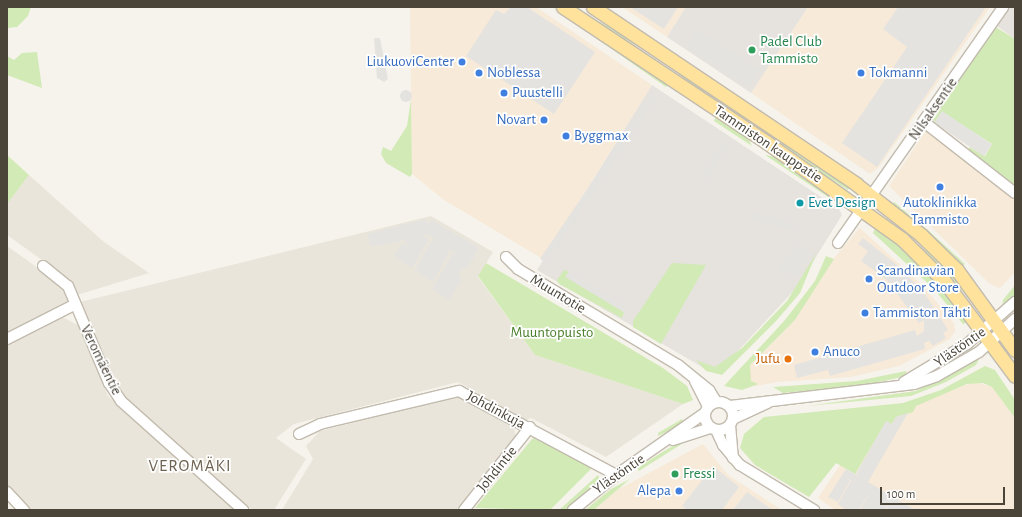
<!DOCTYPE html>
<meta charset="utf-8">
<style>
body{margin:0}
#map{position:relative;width:1022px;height:517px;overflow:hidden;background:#f6f3ec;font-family:"Alegreya Sans",sans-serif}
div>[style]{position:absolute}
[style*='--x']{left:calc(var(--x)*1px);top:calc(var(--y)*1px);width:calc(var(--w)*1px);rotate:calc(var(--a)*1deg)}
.residential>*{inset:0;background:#eae5da}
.commercial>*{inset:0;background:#f7ead8}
.industrial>*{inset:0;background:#e6e2dd}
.green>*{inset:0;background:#d2eab5}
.parking>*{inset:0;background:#e5e3e0;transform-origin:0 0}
.round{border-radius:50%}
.roads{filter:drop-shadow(1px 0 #c2bbae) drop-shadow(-1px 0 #c2bbae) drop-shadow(0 1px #c2bbae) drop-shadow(0 -1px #c2bbae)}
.minor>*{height:10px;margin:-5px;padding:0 5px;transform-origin:5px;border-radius:5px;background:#fff}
.minor>.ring{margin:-5px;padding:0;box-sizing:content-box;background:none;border:10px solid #fff;border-radius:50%}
.major>*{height:13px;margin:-6.5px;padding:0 6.5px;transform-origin:6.5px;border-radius:6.5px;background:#ffe39c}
.dots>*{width:11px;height:11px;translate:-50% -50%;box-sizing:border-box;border:2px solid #fff;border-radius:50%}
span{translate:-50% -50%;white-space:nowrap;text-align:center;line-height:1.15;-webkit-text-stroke:3.5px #fff;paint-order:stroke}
.leisure-label{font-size:15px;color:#27864d}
.left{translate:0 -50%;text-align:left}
.shop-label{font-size:15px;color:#366cbe}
.right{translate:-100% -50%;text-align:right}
.street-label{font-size:15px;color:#4b4439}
.culture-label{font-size:15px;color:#0d838f}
.park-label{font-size:15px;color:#4a7f2a}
.food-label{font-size:15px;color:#c56008}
.quarter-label{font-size:17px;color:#6e6250;letter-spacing:1px}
.frame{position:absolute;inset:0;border:8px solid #4b4439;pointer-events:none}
.scale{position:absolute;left:880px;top:487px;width:125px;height:18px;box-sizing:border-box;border:2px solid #4b4439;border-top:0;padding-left:5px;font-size:12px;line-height:14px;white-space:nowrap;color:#4b4439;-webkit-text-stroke:3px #fff;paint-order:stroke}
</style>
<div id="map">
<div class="residential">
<i style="clip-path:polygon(29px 175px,104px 242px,149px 273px,77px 295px,70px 280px,7px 235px,7px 204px)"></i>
<i style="clip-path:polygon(431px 216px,493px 252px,478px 277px,535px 355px,683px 404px,606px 457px,531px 418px,526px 420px,458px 382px,294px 424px,276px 438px,306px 459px,274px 510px,252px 510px,122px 395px,80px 302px)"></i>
<i style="clip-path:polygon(7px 246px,62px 285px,69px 300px,7px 335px)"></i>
<i style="clip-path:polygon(60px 316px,78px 325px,108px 396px,237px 510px,30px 510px,8px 487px,7px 346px)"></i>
<i style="clip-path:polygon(457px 396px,514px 428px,516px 437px,456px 510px,282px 510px,313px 459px,306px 446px,320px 431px)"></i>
</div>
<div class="commercial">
<i style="clip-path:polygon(410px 7px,536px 7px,652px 85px,543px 259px,444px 200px,412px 174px)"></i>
<i style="clip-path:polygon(622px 7px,686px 7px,667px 37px)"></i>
<i style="clip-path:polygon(808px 7px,990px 7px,878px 168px,870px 174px,751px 93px)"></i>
<i style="clip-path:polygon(927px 129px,1015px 198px,1015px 272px,1000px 288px,990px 284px,889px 186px)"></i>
<i style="clip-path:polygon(860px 228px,922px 285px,954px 323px,955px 331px,950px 339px,899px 366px,851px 377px,777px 382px,740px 389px,731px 384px,795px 320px,834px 258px)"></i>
<i style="clip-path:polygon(974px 382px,992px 387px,1015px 418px,1015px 510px,835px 510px,818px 498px,840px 465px,854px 474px,887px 415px)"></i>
<i style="clip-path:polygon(703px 444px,728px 475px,782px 510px,594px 510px,619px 489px)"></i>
</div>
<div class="industrial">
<i style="clip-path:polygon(686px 7px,808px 7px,751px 93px,667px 37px)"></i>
<i style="clip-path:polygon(1010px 7px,1015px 7px,1015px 39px,997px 26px)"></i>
<i style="clip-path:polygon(652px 85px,839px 209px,842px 215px,798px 286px,724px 366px,707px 370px,537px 270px)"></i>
</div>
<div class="green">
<i style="clip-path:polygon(7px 7px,31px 7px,28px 16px,17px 27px,7px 28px)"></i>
<i style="clip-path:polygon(571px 7px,630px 38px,656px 56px,598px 25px)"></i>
<i style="clip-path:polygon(553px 8px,558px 10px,670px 84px,666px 87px)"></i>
<i style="clip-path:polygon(994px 26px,1015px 39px,1015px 187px,967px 150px,970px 147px,985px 156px,992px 144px,942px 112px,935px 122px,932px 119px)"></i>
<i style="clip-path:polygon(37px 52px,42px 88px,7px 75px,7px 56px,14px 60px,22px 53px)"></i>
<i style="clip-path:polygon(682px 73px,850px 187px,848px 190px,678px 79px)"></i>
<i style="clip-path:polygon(411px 99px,412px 174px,410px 177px,386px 163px,381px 154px,383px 147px,391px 151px,407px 126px)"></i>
<i style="clip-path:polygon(715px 118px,747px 136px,752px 146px,714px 121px)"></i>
<i style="clip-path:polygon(7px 155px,29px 175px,7px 204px)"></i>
<i style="clip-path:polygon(765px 155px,776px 157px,841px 202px,834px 201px)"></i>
<i style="clip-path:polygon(894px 202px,929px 231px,965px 264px,962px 266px,949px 255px,891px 205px)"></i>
<i style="clip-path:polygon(883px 216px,952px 272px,982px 310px,979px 312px,948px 273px,881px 218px)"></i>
<i style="clip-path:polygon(876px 226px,935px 279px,968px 322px,963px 324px,933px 288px,873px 233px)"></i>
<i style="clip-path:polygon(817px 252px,800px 293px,777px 320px,722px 375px,706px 371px,696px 360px,715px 367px,742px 348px,787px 301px)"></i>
<i style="clip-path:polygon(826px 256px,834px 259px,795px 320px,750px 365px,751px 381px,758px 384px,742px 390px,724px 386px,785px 320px,815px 281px)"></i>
<i style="clip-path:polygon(486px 263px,663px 368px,687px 386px,693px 400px,683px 404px,535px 355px,478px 276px)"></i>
<i style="clip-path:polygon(672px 263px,706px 265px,661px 344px,633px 327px,633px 321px)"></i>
<i style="clip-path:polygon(564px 270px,569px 272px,566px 277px,624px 312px,622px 318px,559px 284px,557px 280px)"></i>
<i style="clip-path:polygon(1015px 285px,1015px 295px,1002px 307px,1003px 300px)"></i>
<i style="clip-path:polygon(979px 359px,976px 365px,946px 382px,911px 396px,807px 406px,916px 391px)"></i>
<i style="clip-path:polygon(985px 366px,995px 370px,1015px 400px,1015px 418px,992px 387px,983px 383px,967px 384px,916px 406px,913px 412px,896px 417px,892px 424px,886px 422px,855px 474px,836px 463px,809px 497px,755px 465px,740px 448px,744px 434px,764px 417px,903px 403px,941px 390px)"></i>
<i style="clip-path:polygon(906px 371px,906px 375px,897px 378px,863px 386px,783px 393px,773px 387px,857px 381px)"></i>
<i style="clip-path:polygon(682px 419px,684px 424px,658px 436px,658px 433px)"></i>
<i style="clip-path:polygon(533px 438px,594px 466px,550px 510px,475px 508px)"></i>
<i style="clip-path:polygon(691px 438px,639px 471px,637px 468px,674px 445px)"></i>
<i style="clip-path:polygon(598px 475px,600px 481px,567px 510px,559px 510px)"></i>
<i style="clip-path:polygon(630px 479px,594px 510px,585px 510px,611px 489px)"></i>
</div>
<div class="parking">
<i style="clip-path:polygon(511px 7px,527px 7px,595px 52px,554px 114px,466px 56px,496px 10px,504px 14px)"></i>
<i style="clip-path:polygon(630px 7px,678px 7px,664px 29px)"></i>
<i style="clip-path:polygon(898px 7px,986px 7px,877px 167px,842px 143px,907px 47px,883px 29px)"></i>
<i style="left:697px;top:29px;width:75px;height:21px;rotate:33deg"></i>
<i style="clip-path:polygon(374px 38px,380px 38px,388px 79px,384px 82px,377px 78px)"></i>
<i class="round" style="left:400px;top:90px;width:12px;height:12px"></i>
<i style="left:652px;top:93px;width:7px;height:200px;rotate:34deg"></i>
<i style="left:942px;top:111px;width:60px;height:14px;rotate:34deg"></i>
<i style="clip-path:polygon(721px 144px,727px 149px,707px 180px,702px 177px)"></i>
<i style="clip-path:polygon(751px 212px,795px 224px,794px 230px,750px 219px)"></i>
<i style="clip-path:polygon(426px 219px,427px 224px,432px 220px,479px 248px,467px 269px,463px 267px,458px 276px,462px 279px,449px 300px,432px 289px,453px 253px,458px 253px,445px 248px,450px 251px,433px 282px,415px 270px,432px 240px,438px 242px,427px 234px,424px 235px,429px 239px,412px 268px,394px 256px,402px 243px,407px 246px,405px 240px,371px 247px,367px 234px)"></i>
<i style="clip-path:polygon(863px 238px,902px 269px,927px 297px,948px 330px,943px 333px,946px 338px,933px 346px,929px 341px,924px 343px,925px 349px,830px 376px,828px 370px,797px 378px,794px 365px,915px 330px,917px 336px,924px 331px,924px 320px,919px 323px,887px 280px,861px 261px,868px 251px,858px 244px)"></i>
<i style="clip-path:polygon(799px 243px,813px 253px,796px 277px,777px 270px)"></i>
<i style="left:569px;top:271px;width:68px;height:7px;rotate:31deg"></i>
<i style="clip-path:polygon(908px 413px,868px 482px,915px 510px,886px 510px,891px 499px,885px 510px,860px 510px,872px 488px,859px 510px,846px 510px,838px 504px,851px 481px,846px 477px,850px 481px,838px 502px,828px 497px,846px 469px,860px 477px,856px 474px,886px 421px,892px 424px,896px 417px)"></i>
<i style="clip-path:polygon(713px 466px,739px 487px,722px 510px,687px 510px,682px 506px)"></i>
<i style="clip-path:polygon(747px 492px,773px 510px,733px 510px)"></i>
</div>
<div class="roads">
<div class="minor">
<i style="--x:924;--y:122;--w:115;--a:38"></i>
<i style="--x:838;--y:243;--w:288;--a:-55"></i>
<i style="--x:506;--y:257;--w:17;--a:45"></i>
<i style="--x:518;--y:269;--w:187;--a:31"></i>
<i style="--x:678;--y:365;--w:40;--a:39"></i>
<i style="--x:709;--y:390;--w:13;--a:58"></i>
<i style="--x:43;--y:266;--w:32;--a:39"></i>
<i style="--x:68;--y:286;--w:105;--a:67.1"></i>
<i style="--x:109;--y:383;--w:22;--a:56"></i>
<i style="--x:121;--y:401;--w:164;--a:41.8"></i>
<i style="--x:7;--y:339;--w:75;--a:-26.9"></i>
<i style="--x:695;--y:381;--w:28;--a:63"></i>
<i style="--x:904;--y:382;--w:74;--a:-31.1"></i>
<i style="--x:967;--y:344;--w:64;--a:-41.2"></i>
<i class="ring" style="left:705px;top:402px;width:18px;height:18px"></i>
<i style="--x:730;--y:406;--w:185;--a:-6.8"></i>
<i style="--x:914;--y:384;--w:24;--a:-19"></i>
<i style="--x:937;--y:376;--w:48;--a:-29.7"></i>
<i style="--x:979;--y:352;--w:49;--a:-42.5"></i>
<i style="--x:733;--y:419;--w:38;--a:-25"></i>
<i style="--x:730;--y:425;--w:33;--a:85"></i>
<i style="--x:716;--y:430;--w:17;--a:65"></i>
<i style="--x:723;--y:445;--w:26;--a:50"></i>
<i style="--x:740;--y:465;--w:87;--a:31.3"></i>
<i style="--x:299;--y:434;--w:23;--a:-25"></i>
<i style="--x:320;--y:424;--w:143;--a:-13.4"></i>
<i style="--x:459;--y:391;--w:178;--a:28.1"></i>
<i style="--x:673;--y:440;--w:40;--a:-18"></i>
<i style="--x:7;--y:492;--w:25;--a:47"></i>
<i style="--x:464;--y:510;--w:106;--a:-51.5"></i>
<i style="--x:573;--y:510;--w:55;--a:-39.1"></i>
<i style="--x:616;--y:475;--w:108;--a:-34.9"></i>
</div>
<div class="major">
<i style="--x:563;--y:7;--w:244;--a:33.6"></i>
<i style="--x:766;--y:142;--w:167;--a:35.5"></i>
<i style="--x:902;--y:239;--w:61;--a:45"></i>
<i style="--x:945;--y:282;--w:117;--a:53.3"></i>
<i style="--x:593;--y:7;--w:317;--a:33.9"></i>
<i style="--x:856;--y:184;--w:83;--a:38.1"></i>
<i style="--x:921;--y:235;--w:50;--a:44.2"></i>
<i style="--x:957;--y:270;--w:99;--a:54.1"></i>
</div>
</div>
<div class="dots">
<i style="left:752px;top:50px;background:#2e9e5b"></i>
<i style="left:462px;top:62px;background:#3f7fe0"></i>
<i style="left:479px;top:73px;background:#3f7fe0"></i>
<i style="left:861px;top:73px;background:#3f7fe0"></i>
<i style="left:504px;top:93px;background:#3f7fe0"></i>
<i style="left:544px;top:120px;background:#3f7fe0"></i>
<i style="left:566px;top:136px;background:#3f7fe0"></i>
<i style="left:940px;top:187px;background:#3f7fe0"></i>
<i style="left:800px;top:203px;background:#0f9aa8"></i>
<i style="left:869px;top:279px;background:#3f7fe0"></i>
<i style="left:865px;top:313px;background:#3f7fe0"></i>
<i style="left:815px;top:352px;background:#3f7fe0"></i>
<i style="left:788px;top:359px;background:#e8710a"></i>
<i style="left:675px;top:474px;background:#2e9e5b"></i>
<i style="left:679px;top:491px;background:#3f7fe0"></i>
</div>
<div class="leisure-label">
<span class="left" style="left:760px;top:50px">Padel Club<br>Tammisto</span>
<span class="left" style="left:683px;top:474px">Fressi</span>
</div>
<div class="shop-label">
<span class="right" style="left:454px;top:62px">LiukuoviCenter</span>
<span class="left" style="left:487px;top:73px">Noblessa</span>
<span class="left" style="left:869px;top:73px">Tokmanni</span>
<span class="left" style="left:512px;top:93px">Puustelli</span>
<span class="right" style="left:536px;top:120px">Novart</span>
<span class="left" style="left:574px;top:136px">Byggmax</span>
<span style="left:940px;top:211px">Autoklinikka<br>Tammisto</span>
<span class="left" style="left:877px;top:279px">Scandinavian<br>Outdoor Store</span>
<span class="left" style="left:873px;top:313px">Tammiston Tähti</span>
<span class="left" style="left:823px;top:352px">Anuco</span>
<span class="right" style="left:671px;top:491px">Alepa</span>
</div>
<div class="street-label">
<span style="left:933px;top:109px;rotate:-55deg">Nilsaksentie</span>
<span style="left:768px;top:144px;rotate:34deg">Tammiston kauppatie</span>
<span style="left:558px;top:294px;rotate:31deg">Muuntotie</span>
<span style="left:960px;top:347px;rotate:-35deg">Ylästöntie</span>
<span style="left:101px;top:360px;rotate:64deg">Veromäentie</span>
<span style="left:496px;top:410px;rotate:28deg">Johdinkuja</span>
<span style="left:497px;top:469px;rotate:-51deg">Johdintie</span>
<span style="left:619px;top:474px;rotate:-35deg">Ylästöntie</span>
</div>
<div class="culture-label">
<span class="left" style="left:808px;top:203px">Evet Design</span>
</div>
<div class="park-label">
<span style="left:552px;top:333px">Muuntopuisto</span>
</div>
<div class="food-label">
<span class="right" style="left:780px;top:359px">Jufu</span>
</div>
<div class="quarter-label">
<span style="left:190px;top:466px">VEROMÄKI</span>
</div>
<div class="frame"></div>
<div class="scale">100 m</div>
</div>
